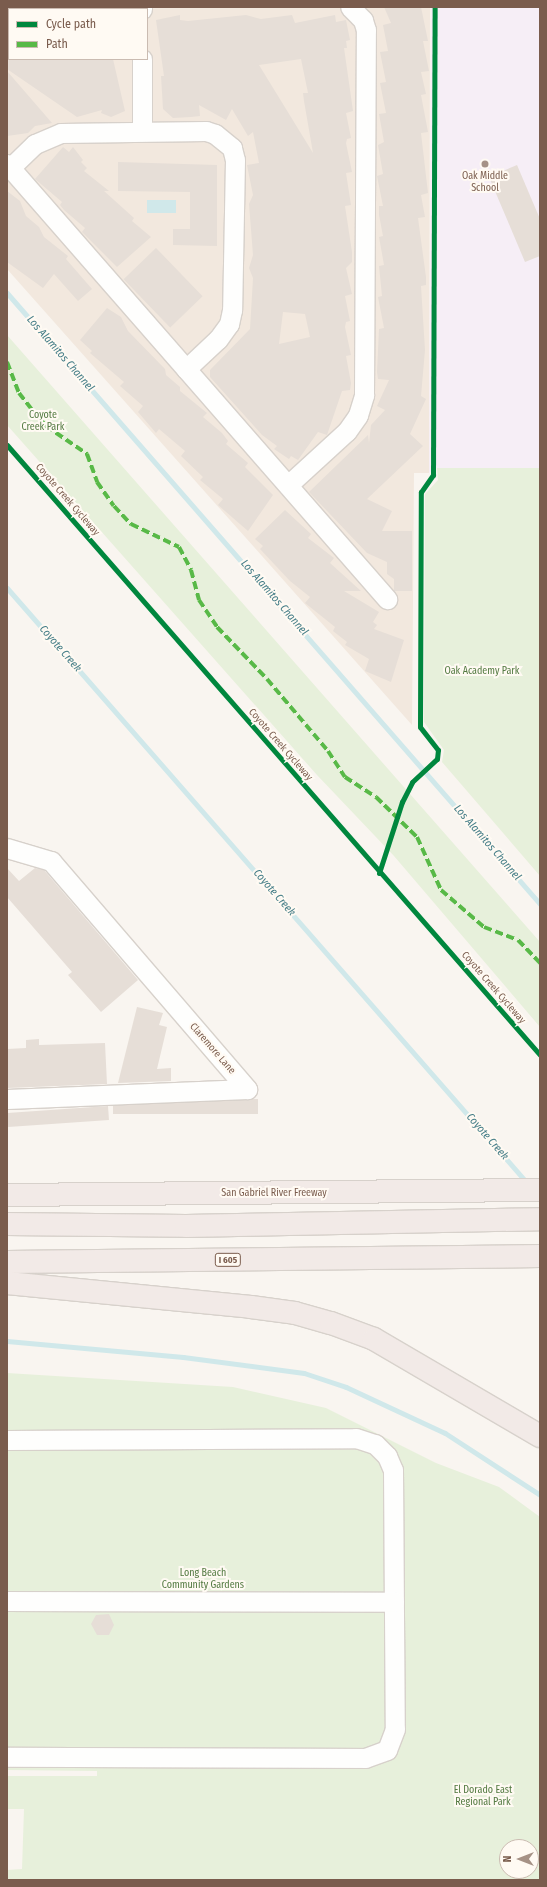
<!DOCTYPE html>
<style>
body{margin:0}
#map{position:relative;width:547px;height:1887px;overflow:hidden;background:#f9f5f0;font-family:"Fira Sans Condensed",sans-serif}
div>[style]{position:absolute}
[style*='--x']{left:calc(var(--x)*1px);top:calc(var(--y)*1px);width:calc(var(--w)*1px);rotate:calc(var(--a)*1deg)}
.residential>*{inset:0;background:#f2e8de}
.education>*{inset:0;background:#f6eef6}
.green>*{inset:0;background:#e7f0db}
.water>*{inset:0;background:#d0e8ea;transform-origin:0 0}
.stream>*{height:5px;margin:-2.5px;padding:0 2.5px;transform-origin:2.5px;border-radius:2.5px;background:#d0e8ea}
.building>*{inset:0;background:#e6ded7;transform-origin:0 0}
.roads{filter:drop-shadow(1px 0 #d7d1cb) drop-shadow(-1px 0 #d7d1cb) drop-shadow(0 1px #d7d1cb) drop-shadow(0 -1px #d7d1cb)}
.minor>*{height:19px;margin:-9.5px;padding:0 9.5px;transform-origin:9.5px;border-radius:9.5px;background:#fefefd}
.highway>*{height:22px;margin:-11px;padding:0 11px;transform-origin:11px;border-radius:11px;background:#f2eae7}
.quiet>*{height:4px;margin-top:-2px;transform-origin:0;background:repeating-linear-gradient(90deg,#58b947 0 8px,transparent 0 12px)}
.cycleway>*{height:5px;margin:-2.5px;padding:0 2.5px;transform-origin:2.5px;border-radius:2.5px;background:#00873e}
.dots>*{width:11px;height:11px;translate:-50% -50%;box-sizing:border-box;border:2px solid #fffaf3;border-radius:50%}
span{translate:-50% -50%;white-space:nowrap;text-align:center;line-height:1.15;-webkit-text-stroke:4px #fffaf3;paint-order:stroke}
.shield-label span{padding:1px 3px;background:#fffaf3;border:1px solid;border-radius:3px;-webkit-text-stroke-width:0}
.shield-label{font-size:9px;color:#7a5c4d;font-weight:700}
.poi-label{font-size:10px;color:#7a5c4d}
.park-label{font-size:10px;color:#537a41}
.street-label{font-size:10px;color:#7a5c4d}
.water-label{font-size:11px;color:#437c86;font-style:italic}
.frame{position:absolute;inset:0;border:8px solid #7a5c4d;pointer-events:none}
.legend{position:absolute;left:8px;top:8px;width:140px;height:52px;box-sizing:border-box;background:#fffaf3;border:1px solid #cabbb1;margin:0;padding:5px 7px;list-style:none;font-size:12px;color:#7a5c4d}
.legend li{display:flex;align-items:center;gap:8px;height:20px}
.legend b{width:20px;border:1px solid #cabbb1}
.north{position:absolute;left:499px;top:1839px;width:40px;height:40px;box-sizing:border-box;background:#fffaf3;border:1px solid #cabbb1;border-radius:50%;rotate:270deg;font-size:11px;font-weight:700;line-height:16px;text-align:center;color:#7a5c4d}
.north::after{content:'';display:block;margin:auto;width:14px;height:18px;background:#a69286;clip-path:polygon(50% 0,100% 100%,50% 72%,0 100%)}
</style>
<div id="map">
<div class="residential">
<i style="clip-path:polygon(evenodd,7px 7px,430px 7px,429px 473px,414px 473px,412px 725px,7px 269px,7px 7px,9px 9px,147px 9px,147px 59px,9px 59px,9px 9px)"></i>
</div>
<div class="education">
<i style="clip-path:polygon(431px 7px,540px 7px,540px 468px,437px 468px,429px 473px)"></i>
</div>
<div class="green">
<i style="clip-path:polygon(7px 335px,540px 942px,540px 1027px,394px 856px,317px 775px,7px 425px)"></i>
<i style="clip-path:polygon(437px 468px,540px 468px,540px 876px,442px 762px,444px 750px,424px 722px,425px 494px,438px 480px)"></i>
<i style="clip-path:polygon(evenodd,7px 1373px,233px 1387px,326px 1408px,436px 1463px,499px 1487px,540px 1517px,540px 1880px,7px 1880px,7px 1870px,22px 1869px,24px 1809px,7px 1809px,7px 1776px,97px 1776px,97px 1771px,7px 1770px,7px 1373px,507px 1847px,531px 1847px,531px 1871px,507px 1871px,507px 1847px)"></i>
</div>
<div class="water">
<i style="left:147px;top:200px;width:29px;height:13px"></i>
</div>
<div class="stream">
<i style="--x:7;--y:293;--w:811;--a:48.9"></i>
<i style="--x:7;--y:588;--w:792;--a:48.84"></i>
<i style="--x:7;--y:1341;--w:177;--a:5.2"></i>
<i style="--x:183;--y:1357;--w:122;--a:7.5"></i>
<i style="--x:304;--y:1373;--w:44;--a:18.4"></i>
<i style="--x:346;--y:1387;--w:109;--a:24.9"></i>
<i style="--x:445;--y:1433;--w:113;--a:33.1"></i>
</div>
<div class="building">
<i style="clip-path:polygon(384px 7px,421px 7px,428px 41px,423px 41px,429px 71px,421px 72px,426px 94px,421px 95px,428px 132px,421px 133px,428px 193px,421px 195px,425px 217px,418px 218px,426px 277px,426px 285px,421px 286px,425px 350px,421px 396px,426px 399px,410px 434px,423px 446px,367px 499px,392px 511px,382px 531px,412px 531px,412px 591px,394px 591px,394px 579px,387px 574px,387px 562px,367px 553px,309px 492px,368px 435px,369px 443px,371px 425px,385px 410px,377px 406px,389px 380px,378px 379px,377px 372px,379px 329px,384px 328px,378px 297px,382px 296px,379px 266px,384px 265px,379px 237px,383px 236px,379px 215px,379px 206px,383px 206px,377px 176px,383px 174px,378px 145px,384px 142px,379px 114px,386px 113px,380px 83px,386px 82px,380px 52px,388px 51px,383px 25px,391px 23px)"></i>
<i style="clip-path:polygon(evenodd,180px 15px,180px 20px,188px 21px,246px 15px,261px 19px,292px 15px,295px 23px,335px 15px,336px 22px,346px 20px,350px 40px,346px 41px,347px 48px,344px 48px,353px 111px,346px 113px,351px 138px,347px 139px,346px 143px,352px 172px,346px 173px,351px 205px,345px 206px,352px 252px,352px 262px,346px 268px,352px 294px,345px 296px,350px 321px,346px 322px,345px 327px,351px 355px,346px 356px,351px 383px,350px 390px,342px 391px,327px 435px,318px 432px,298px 460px,291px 456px,289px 459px,274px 449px,277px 446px,262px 435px,210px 377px,210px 370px,250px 329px,253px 278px,249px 268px,253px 255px,249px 204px,253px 195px,247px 165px,259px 163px,253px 132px,248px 136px,232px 109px,226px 120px,199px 105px,200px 116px,191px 117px,173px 118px,163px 109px,161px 76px,164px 76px,156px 20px,180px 15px,301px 59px,308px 93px,303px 93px,304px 101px,313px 153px,259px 65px,301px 59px,180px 15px,283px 312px,305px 314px,310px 337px,279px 344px,283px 312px)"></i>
<i style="clip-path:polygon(7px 59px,113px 59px,125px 111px,111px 117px,101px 113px,102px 110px,77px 117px,7px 69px)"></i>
<i style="clip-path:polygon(7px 71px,52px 123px,35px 126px,28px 133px,7px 136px)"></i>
<i style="clip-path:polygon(63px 147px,69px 152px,73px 147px,83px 160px,81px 162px,87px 168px,84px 171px,109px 191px,104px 191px,134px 218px,132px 221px,151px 237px,117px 267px,82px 232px,85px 228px,64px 210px,60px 205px,62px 202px,35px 179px)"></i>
<i style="clip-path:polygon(118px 162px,217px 165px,217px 246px,173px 245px,173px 229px,190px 229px,190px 192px,118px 191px)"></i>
<i style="clip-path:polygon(517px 165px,540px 219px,540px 256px,525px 262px,489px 177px)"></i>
<i style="clip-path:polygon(7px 191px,20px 201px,26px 216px,39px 227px,44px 237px,68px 256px,66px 259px,92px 289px,78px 301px,54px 274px,43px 288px,7px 262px)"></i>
<i style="left:156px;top:248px;width:67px;height:45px;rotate:46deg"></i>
<i style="clip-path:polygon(107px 308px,121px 317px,128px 331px,165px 369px,166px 375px,180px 387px,180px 391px,207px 413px,203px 417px,222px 433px,228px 441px,226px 444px,248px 463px,245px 467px,273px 495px,248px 531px,218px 505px,223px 499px,200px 480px,203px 477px,181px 456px,185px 451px,159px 429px,156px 433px,138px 412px,143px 406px,120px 386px,124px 382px,90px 353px,92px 351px,80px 340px)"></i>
<i style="clip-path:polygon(285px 510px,311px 534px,308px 538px,334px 558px,330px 563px,361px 591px,344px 591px,379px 612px,373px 622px,377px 625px,374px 629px,404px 640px,391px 682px,365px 671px,369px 659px,345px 645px,347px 642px,333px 631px,335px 627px,305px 603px,310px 597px,290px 581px,260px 549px,263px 546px,255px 539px)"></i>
<i style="clip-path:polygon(7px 868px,19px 881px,35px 868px,44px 870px,138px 980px,101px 1012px,68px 975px,72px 972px,7px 897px)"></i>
<i style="clip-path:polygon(137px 1007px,163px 1013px,159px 1025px,167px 1027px,157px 1069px,171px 1068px,171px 1081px,118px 1083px)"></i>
<i style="clip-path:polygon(39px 1039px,39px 1045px,105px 1043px,107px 1084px,7px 1088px,7px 1049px,26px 1048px,26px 1040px)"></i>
<i style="left:258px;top:1099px;width:15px;height:145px;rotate:90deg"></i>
<i style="left:108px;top:1106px;width:14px;height:101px;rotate:86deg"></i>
<i style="clip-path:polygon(109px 1614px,114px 1625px,109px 1635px,97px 1635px,91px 1624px,96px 1615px)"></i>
</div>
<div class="roads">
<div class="minor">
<i style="--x:142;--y:9;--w:2;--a:-90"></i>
<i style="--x:142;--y:131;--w:72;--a:-90"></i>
<i style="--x:7;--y:164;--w:578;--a:48.86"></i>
<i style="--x:10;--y:168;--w:35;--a:-44"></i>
<i style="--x:35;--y:144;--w:28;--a:-23"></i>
<i style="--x:61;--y:133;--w:145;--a:-0.8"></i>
<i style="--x:206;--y:131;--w:9;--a:18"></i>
<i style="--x:215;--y:134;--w:22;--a:39"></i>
<i style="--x:232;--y:148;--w:12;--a:76"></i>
<i style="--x:235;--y:160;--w:150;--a:91.1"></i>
<i style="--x:232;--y:310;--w:14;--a:102"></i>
<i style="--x:229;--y:324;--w:19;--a:126"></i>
<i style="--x:218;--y:339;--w:44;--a:136.8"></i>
<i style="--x:288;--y:485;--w:80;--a:-42.5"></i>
<i style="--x:347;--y:431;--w:19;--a:-55"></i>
<i style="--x:358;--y:415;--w:21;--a:-73"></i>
<i style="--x:364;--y:395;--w:365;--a:-89.7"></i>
<i style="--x:366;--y:30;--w:10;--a:-107"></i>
<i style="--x:363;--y:20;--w:18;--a:-135"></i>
<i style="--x:7;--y:848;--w:46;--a:16.5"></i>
<i style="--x:51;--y:861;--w:301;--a:49.3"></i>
<i style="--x:247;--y:1089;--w:240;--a:177.6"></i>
<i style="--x:7;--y:1440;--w:349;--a:-0.3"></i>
<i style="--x:356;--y:1438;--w:20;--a:18"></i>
<i style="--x:375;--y:1444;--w:17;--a:45"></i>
<i style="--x:387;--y:1456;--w:15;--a:67"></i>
<i style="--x:393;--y:1470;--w:259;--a:89.6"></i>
<i style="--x:395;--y:1729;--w:22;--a:111"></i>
<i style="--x:387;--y:1750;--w:23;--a:160"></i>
<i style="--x:365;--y:1758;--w:358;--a:-179.8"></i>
<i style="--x:7;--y:1601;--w:387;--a:0.1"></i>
</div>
<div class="highway">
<i style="--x:7;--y:1195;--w:533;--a:-0.54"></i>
<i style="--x:7;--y:1224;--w:179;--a:0.6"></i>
<i style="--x:186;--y:1226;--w:354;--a:-1.1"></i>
<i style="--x:7;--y:1262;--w:533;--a:-0.64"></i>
<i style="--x:7;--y:1283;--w:245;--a:5.6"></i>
<i style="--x:251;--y:1307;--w:44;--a:7.8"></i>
<i style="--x:295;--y:1313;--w:37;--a:16"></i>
<i style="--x:331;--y:1323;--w:46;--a:20.4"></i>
<i style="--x:374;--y:1339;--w:192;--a:30.3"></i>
</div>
</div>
<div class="quiet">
<i style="--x:7;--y:362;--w:33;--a:69"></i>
<i style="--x:19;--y:393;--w:23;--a:52"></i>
<i style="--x:33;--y:411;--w:20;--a:49"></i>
<i style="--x:46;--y:426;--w:50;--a:34.3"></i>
<i style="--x:87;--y:454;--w:30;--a:70"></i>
<i style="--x:97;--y:482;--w:29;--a:55"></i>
<i style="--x:114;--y:506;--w:25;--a:47"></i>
<i style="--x:131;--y:524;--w:53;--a:25.6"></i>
<i style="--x:179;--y:547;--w:26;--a:62"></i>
<i style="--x:191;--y:570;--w:31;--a:75"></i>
<i style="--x:199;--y:600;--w:32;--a:56"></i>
<i style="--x:217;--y:627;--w:72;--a:46.1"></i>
<i style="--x:267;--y:679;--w:94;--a:49.7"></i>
<i style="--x:328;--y:751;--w:31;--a:57"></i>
<i style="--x:345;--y:777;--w:37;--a:33"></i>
<i style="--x:376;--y:797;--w:57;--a:44.3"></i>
<i style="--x:417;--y:837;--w:58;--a:65.6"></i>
<i style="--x:441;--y:890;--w:57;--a:40.7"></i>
<i style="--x:484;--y:927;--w:36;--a:21"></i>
<i style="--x:518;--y:940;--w:32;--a:46"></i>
</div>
<div class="cycleway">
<i style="--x:7;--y:445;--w:810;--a:48.85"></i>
<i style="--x:379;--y:873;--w:75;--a:-72.1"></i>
<i style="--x:402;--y:802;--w:22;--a:-63"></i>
<i style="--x:412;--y:782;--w:34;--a:-43"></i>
<i style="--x:437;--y:759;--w:9;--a:-84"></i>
<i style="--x:438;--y:750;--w:29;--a:-128"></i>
<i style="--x:420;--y:727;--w:235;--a:-89.8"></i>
<i style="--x:421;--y:492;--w:21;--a:-55"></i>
<i style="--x:433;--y:475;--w:468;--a:-89.8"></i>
</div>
<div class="dots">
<i style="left:485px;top:164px;background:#a69286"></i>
</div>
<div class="shield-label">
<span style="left:228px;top:1260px">I 605</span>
</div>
<div class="poi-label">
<span style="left:485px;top:182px">Oak Middle<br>School</span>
</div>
<div class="park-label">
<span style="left:43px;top:421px">Coyote<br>Creek Park</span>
<span style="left:482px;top:672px">Oak Academy Park</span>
<span style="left:203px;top:1579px">Long Beach<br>Community Gardens</span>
<span style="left:483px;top:1796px">El Dorado East<br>Regional Park</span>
</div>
<div class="street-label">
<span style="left:67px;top:500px;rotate:49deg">Coyote Creek Cycleway</span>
<span style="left:280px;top:745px;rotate:49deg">Coyote Creek Cycleway</span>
<span style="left:493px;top:988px;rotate:49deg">Coyote Creek Cycleway</span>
<span style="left:212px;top:1049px;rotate:49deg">Claremore Lane</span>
<span style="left:274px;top:1194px">San Gabriel River Freeway</span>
</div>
<div class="water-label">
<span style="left:60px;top:354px;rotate:49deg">Los Alamitos Channel</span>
<span style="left:274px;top:598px;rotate:49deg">Los Alamitos Channel</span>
<span style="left:60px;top:649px;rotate:49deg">Coyote Creek</span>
<span style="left:487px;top:843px;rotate:49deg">Los Alamitos Channel</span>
<span style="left:274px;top:893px;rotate:49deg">Coyote Creek</span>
<span style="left:487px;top:1137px;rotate:49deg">Coyote Creek</span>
</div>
<div class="frame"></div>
<ul class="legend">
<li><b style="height:5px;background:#00873e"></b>Cycle path</li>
<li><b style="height:5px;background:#58b947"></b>Path</li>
</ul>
<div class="north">N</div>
</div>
